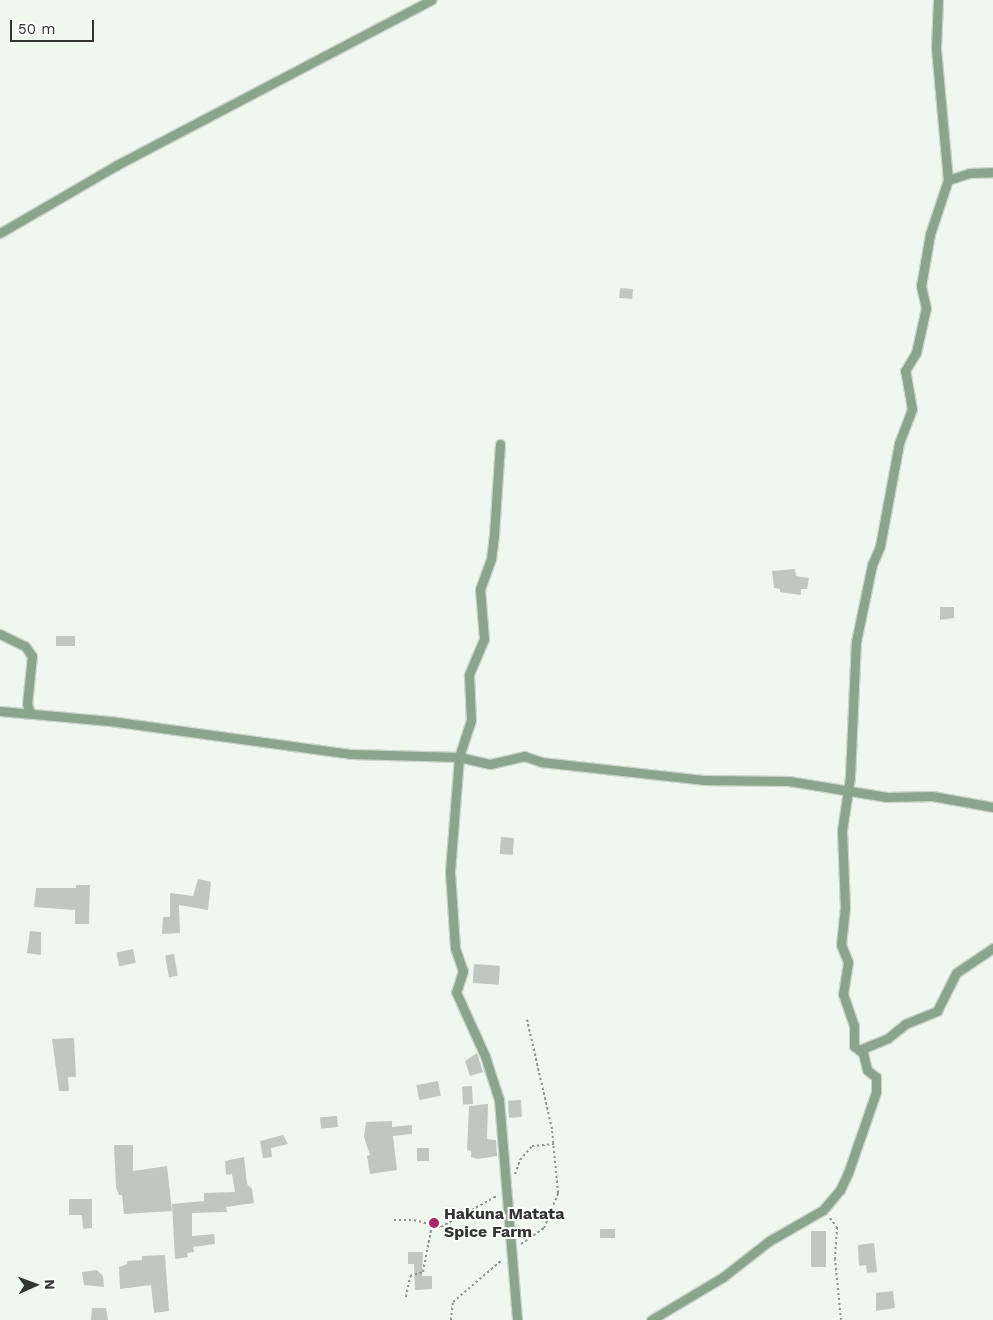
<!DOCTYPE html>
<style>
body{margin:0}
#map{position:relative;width:993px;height:1320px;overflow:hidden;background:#eef8ef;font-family:"Work Sans",sans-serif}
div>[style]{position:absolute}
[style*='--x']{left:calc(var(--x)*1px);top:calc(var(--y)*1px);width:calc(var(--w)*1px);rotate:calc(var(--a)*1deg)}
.building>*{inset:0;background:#bfc8bf;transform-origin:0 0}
.path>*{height:2px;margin-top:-1px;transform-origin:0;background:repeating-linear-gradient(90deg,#8d948e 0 2.5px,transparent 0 5px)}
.roads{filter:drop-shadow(1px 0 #ccd5cd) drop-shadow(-1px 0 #ccd5cd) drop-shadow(0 1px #ccd5cd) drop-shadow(0 -1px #ccd5cd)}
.minor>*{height:9px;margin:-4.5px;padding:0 4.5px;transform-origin:4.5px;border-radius:4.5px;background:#8ba48c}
.dots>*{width:14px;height:14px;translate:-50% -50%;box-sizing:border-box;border:2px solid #fff;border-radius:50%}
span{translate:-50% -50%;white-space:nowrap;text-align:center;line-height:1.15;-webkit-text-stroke:4px #fff;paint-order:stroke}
.poi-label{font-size:16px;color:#323532;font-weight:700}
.left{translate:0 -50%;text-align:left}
.north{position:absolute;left:10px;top:1260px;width:50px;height:50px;-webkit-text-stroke:4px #fff;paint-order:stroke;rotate:88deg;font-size:14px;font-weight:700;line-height:20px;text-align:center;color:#323532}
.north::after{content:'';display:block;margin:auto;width:18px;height:22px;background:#323532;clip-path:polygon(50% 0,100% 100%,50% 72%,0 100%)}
.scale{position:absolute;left:10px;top:20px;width:84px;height:22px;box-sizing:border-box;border:2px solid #323532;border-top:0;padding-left:6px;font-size:15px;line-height:18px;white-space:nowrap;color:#323532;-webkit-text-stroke:4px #fff;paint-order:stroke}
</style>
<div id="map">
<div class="building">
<i style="left:620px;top:288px;width:13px;height:10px;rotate:4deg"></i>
<i style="clip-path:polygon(795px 569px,796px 576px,809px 578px,807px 589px,801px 589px,801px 595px,780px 592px,780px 589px,774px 588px,772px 571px)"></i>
<i style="clip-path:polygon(940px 607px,954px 607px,954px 618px,940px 620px)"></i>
<i style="left:56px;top:636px;width:19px;height:10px"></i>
<i style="left:501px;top:837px;width:13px;height:17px;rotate:4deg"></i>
<i style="clip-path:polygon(198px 879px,211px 882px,208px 910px,179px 905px,180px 933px,162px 934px,163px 917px,170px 917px,170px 893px,193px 896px)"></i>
<i style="clip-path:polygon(76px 885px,90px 885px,89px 924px,75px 924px,75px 910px,34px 907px,36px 888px,76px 888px)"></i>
<i style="clip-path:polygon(30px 931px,41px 932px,41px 955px,27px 953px)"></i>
<i style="left:133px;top:949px;width:14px;height:17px;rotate:78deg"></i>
<i style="left:174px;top:954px;width:22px;height:9px;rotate:80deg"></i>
<i style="left:474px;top:964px;width:26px;height:19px;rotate:4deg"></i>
<i style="clip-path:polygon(74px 1038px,76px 1077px,68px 1077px,69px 1091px,59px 1091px,52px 1039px)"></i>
<i style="clip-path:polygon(477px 1053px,483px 1072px,470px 1076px,465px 1061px)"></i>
<i style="left:438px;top:1081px;width:15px;height:22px;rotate:79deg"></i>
<i style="left:472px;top:1086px;width:18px;height:10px;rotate:87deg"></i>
<i style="left:521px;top:1100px;width:17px;height:13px;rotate:87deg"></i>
<i style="clip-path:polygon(488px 1104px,487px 1139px,496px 1140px,497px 1156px,478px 1159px,471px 1157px,471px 1151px,467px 1150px,469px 1106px)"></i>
<i style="left:337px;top:1116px;width:11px;height:17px;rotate:85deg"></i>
<i style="clip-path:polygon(392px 1121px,392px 1127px,412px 1125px,412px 1134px,393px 1136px,397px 1170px,370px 1174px,367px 1156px,370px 1155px,364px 1137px,366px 1122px)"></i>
<i style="clip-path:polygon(283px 1135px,288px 1144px,271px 1148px,272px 1157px,263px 1158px,260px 1141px)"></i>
<i style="clip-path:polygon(114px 1145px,133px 1145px,133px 1171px,167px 1166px,172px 1211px,124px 1214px,122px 1195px,119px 1195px,116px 1187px)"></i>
<i style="left:417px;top:1148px;width:12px;height:13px"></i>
<i style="clip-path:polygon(244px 1157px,247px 1184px,252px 1189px,254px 1203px,226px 1207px,227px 1212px,192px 1213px,192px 1236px,214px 1234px,215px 1244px,193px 1247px,194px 1252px,187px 1253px,188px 1257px,175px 1259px,172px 1204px,204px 1201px,204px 1193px,235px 1192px,232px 1174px,226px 1175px,225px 1161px)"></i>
<i style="clip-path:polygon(69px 1199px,92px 1199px,92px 1228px,83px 1229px,82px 1215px,69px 1215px)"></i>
<i style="left:600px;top:1229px;width:15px;height:9px"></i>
<i style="left:811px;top:1231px;width:15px;height:36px"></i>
<i style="clip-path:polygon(874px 1243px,877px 1272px,867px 1273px,866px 1265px,859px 1266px,858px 1245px)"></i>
<i style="clip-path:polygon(408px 1252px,423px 1252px,422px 1276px,432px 1276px,432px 1289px,415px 1290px,414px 1264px,408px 1264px)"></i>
<i style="clip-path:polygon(165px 1255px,169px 1311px,154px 1313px,151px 1285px,120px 1289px,119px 1267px,127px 1264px,127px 1261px,142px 1260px,142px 1256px)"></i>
<i style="clip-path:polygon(97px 1270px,103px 1276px,104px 1287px,84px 1285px,82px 1272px)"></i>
<i style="clip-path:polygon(893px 1291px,895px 1308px,876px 1311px,876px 1293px)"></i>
<i style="clip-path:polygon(92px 1308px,106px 1308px,108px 1320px,91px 1320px)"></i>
</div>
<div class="path">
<i style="--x:515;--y:1174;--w:15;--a:-70"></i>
<i style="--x:520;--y:1160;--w:18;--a:-49"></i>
<i style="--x:532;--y:1146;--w:22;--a:-5"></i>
<i style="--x:830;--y:1218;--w:11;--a:52"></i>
<i style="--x:837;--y:1227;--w:31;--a:94"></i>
<i style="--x:835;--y:1258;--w:62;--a:84.5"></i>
<i style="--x:394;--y:1220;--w:20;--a:0"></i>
<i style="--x:414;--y:1220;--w:28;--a:15"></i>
<i style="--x:441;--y:1227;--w:64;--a:-29"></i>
<i style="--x:521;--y:1244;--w:28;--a:-35"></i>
<i style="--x:544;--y:1228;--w:38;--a:-68"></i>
<i style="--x:558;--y:1193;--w:64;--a:-95.4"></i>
<i style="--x:552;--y:1129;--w:112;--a:-102.9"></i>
<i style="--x:406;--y:1297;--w:21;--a:-79"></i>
<i style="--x:410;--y:1276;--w:14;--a:-17"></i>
<i style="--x:423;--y:1272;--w:48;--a:-79.2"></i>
<i style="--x:451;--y:1320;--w:18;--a:-84"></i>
<i style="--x:453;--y:1302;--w:65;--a:-40.6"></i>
</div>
<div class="roads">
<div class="minor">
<i style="--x:948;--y:180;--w:22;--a:-18"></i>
<i style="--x:969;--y:173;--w:24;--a:-2"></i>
<i style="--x:0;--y:233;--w:135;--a:-30.2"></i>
<i style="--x:117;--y:165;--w:355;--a:-27.7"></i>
<i style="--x:500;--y:444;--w:91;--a:93.8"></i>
<i style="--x:494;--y:535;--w:24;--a:97"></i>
<i style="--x:491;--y:559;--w:32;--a:110"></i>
<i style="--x:480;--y:589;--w:50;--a:85.4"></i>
<i style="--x:484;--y:639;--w:39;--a:113"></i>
<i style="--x:469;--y:675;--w:45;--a:87.5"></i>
<i style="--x:471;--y:720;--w:39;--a:108"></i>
<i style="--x:459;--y:757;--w:115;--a:94.5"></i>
<i style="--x:450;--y:872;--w:76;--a:86.2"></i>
<i style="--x:455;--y:948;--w:24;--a:71"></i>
<i style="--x:463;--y:971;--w:22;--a:108"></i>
<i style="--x:456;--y:992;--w:70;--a:65.6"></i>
<i style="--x:485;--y:1056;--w:46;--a:72.3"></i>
<i style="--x:499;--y:1100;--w:221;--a:85.3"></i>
<i style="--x:0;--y:634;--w:28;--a:26"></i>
<i style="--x:25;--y:646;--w:12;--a:55"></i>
<i style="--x:32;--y:656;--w:48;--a:95.9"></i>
<i style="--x:27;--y:704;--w:9;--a:69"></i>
<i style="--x:0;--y:711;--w:110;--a:5.2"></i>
<i style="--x:110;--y:721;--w:244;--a:7.8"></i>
<i style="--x:352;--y:754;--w:107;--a:1.6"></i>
<i style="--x:459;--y:757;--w:32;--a:13"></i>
<i style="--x:490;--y:764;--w:35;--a:-13"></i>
<i style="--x:524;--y:756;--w:18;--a:19"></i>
<i style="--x:541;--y:762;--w:163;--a:6.3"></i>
<i style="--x:703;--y:780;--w:86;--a:0.7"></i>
<i style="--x:789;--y:781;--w:99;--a:9.3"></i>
<i style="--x:887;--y:797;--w:45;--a:-1.3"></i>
<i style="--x:932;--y:796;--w:62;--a:10.2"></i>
<i style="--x:859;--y:1050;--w:31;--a:-22"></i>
<i style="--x:888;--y:1038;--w:22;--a:-39"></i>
<i style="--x:905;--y:1024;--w:35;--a:-22"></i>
<i style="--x:937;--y:1011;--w:42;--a:-63.4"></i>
<i style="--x:956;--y:973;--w:45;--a:-34"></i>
<i style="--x:651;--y:1320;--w:84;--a:-30.8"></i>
<i style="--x:723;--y:1277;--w:58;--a:-38"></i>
<i style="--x:769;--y:1241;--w:62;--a:-29.9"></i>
<i style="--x:823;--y:1210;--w:26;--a:-50"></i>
<i style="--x:840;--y:1190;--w:19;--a:-65"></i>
<i style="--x:848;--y:1173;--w:86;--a:-70.9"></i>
<i style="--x:876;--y:1092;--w:15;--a:-90"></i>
<i style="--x:876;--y:1077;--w:11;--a:-142"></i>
<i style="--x:867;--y:1070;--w:17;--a:-103"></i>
<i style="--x:863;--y:1053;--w:11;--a:-142"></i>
<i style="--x:854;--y:1046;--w:20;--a:-90"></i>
<i style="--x:854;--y:1026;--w:34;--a:-109"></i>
<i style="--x:843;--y:994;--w:32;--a:-81"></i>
<i style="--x:848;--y:962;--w:18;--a:-112"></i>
<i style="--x:841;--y:945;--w:37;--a:-84"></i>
<i style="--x:845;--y:908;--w:78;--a:-92.2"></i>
<i style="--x:842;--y:830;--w:54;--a:-81.4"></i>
<i style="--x:850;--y:777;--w:135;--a:-87.5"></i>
<i style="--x:856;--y:642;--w:79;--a:-78.3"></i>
<i style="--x:872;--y:565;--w:21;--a:-67"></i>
<i style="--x:880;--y:546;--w:105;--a:-79.5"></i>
<i style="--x:899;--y:443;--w:36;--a:-69"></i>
<i style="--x:912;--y:409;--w:39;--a:-100"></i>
<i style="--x:905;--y:371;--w:21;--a:-59"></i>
<i style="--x:916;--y:353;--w:46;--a:-77.5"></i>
<i style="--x:926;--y:308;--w:23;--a:-103"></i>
<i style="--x:921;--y:286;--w:53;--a:-80.2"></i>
<i style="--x:930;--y:234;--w:57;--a:-71.6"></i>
<i style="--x:948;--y:180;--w:133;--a:-95.2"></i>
<i style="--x:936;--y:48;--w:48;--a:-87.6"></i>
</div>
</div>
<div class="dots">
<i style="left:434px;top:1223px;background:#ae2668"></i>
</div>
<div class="poi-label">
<span class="left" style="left:444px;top:1223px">Hakuna Matata<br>Spice Farm</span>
</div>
<div class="north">N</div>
<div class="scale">50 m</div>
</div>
